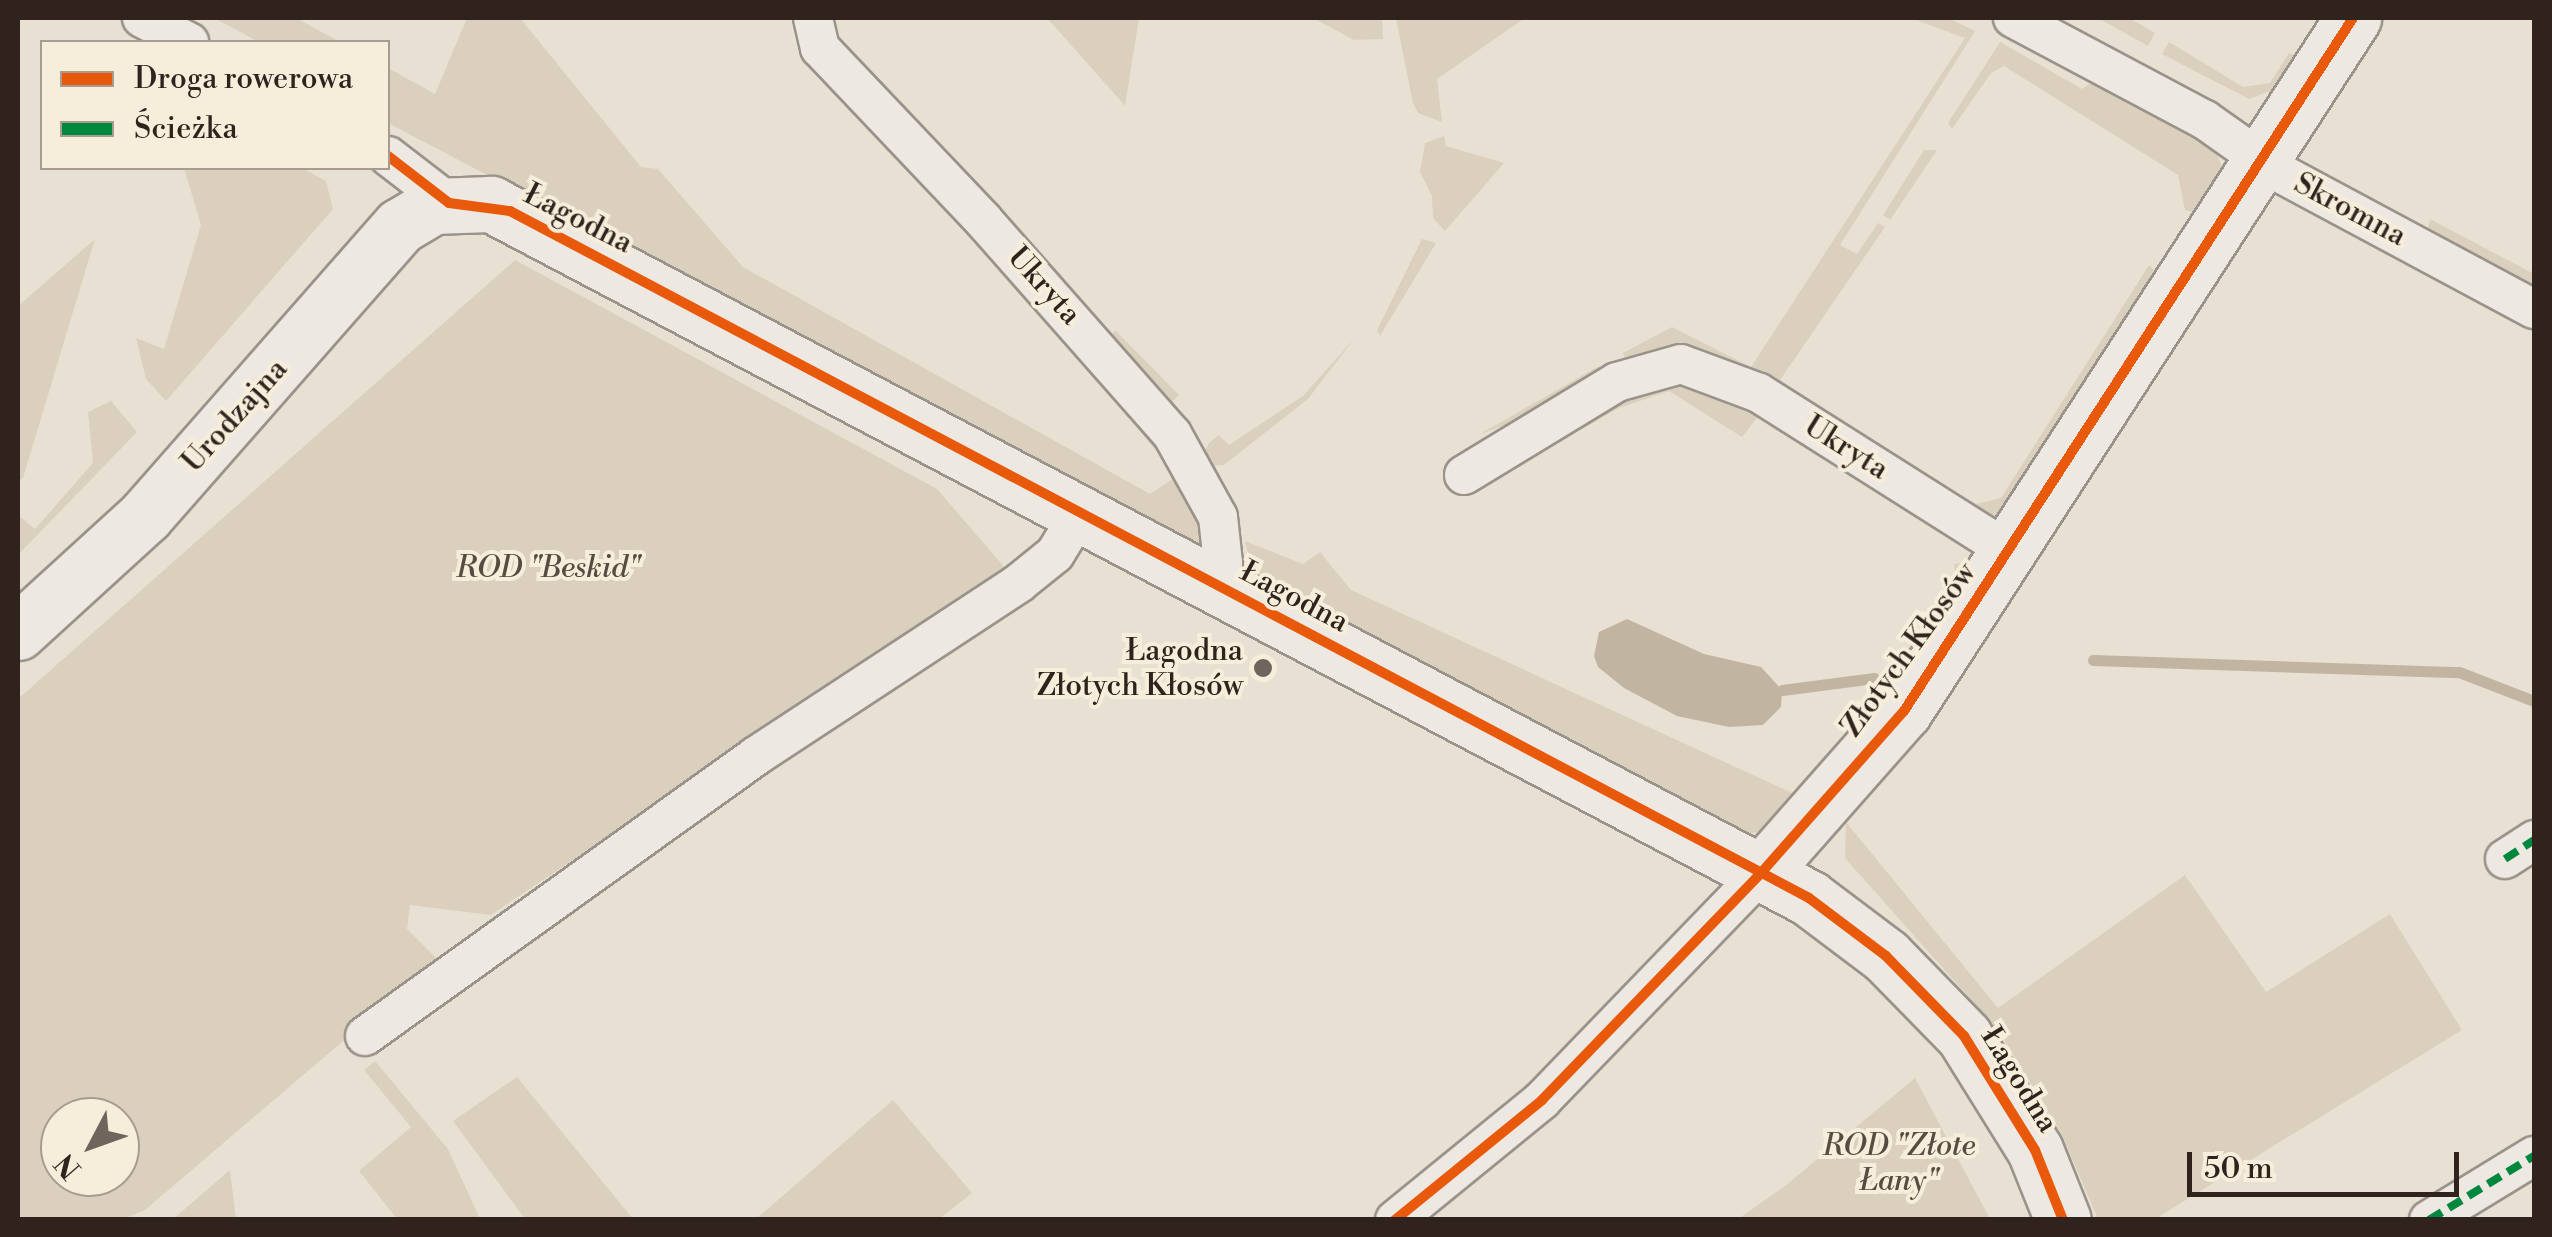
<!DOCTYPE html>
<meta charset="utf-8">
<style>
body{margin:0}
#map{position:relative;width:2552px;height:1237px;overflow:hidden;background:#e8e0d2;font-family:"Libre Bodoni",serif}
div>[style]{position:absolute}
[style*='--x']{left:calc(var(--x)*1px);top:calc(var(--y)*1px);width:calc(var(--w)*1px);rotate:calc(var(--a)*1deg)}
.green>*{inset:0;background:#dbd0bd}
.water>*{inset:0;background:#c1b5a2}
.stream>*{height:11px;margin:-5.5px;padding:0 5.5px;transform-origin:5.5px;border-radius:5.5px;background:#c1b5a2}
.roads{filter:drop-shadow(2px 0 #99938a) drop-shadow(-2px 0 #99938a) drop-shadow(0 2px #99938a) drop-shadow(0 -2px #99938a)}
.street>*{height:38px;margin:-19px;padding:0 19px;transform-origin:19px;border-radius:19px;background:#ede8e1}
.secondary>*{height:55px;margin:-27.5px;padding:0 27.5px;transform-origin:27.5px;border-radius:27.5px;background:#ede8e1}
.quiet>*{height:8px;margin-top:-4px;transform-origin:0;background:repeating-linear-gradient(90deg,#00873e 0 15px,transparent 0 23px)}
.cycleway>*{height:10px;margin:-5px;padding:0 5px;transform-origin:5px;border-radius:5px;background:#e8590c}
.dots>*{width:28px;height:28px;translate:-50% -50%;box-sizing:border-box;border:5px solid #f7eddb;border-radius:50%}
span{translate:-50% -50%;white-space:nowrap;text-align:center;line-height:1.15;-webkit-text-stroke:8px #f7eddb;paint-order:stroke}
.street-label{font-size:30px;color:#30231e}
.park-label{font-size:30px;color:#584b41;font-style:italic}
.poi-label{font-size:30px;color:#30231e}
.right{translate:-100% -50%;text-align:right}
.frame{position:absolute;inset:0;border:20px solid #30231e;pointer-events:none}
.legend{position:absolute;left:40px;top:40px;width:350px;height:130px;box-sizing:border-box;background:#f7eddb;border:2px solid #a79c8f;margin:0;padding:12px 18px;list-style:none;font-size:30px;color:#30231e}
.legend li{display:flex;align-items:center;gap:20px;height:50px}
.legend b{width:50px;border:2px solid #a79c8f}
.north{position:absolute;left:40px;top:1097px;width:100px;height:100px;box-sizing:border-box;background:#f7eddb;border:2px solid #a79c8f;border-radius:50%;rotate:229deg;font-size:28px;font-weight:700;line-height:40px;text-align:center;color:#30231e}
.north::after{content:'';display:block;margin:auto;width:35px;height:45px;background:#70655d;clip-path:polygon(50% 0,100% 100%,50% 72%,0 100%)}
.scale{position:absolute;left:2187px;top:1152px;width:272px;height:45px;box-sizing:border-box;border:5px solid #30231e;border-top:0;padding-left:12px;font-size:30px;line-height:35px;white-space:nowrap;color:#30231e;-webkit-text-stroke:8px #f7eddb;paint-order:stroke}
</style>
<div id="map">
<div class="green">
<i style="clip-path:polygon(214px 18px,296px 18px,340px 42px,259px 42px)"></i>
<i style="clip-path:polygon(467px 18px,520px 18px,641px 167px,658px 169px,743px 267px,1150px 494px,1177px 476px,1116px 402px,1126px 393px,1201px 515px,1201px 542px,1194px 546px,388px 123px,388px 68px,435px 94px)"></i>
<i style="clip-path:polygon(1047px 18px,1139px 18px,1125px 106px,1120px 100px)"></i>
<i style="clip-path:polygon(1313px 18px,1382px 18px,1383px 39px,1354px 40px)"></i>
<i style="clip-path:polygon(1396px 18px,1525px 18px,1437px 79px,1442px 122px,1418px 113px,1413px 103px)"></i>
<i style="clip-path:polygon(1911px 18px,1948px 18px,1975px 31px,1840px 245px,1857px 254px,1878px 223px,1885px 227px,1780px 380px,1928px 477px,1923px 483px,1776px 389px,1628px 364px,1623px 353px,1672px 327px,1751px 367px,1965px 38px)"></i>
<i style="clip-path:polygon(2098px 18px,2129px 18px,2155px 33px,2148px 46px)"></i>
<i style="clip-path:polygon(2000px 42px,2082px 89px,2094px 81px,2216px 152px,2223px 169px,2198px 213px,2185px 210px,2178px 175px,2004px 66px,1991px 73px,1952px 129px,1948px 123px)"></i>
<i style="clip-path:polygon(2169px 42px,2243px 87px,2270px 83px,2289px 53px,2295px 56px,2272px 90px,2249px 99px,2162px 54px)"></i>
<i style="clip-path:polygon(1444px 136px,1446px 146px,1504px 163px,1445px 231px,1433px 218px,1432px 196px,1420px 172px,1425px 143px)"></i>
<i style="clip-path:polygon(1924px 150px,1937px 150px,1890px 220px,1883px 215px)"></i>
<i style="clip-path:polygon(184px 168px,302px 168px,326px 181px,333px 209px,166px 401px,146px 379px,136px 338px,164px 349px,201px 225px)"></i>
<i style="clip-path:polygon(2430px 219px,2534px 274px,2534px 294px,2426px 235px)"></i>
<i style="clip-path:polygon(95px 239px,23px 478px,18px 481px,18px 306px)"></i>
<i style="clip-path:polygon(1422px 239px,1436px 243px,1380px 336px,1377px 330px)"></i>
<i style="clip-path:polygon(evenodd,515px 260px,937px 489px,1006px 569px,491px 915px,410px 905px,407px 929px,438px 960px,145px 1210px,123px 1219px,18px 1220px,18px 699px,515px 260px,60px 1117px,120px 1117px,120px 1177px,60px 1177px,60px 1117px)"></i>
<i style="clip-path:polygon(2149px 265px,2159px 275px,2006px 511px,1983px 518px,1930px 487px,1934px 481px,1972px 505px,2001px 498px)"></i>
<i style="clip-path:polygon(1115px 330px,1179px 395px,1171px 403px,1106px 343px)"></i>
<i style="clip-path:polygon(1354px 339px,1308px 399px,1224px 465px,1207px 466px,1202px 457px,1209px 443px,1219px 435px,1229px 445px,1303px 396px)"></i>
<i style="clip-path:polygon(1599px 366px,1601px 375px,1532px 415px,1480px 434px)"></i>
<i style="clip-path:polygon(1677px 376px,1761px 413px,1742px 437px,1669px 391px,1619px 408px,1494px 479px,1590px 413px)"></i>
<i style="clip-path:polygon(111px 401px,137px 432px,18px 555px,18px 515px,35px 529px,93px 463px,88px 412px)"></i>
<i style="clip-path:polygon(1245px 541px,1303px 564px,1320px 552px,1351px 590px,1792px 793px,1874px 701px,1955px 574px,1954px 564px,1967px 562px,1880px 707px,1768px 829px,1749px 834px,1729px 833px,1272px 590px,1250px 561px)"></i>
<i style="clip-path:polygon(1846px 822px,1998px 1008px,2185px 875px,2266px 992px,2390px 914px,2462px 1030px,2155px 1219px,2098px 1219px,2061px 1133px,1998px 1030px,1845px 858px)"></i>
<i style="clip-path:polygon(375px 1061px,448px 1149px,480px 1219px,397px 1219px,359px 1171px,411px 1127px,364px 1070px)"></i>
<i style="clip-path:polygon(517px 1077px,633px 1219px,525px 1219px,453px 1121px)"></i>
<i style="clip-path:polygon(1915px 1078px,1990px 1219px,1738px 1219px,1785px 1186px)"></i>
<i style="clip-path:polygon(893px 1100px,972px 1193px,939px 1219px,756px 1219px)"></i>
<i style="clip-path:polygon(230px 1170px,236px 1219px,173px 1219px)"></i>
</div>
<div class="water">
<i style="clip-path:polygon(1627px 619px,1704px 654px,1761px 667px,1782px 690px,1781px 707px,1763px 725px,1729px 727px,1677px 716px,1624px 688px,1598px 667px,1594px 656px,1599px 632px)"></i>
</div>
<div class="stream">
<i style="--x:2093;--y:660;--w:366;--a:1.9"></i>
<i style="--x:2459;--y:672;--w:80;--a:21.1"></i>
<i style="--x:1782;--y:690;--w:93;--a:-7.4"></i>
</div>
<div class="roads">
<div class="street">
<i style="--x:142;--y:18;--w:53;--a:27.1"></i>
<i style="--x:813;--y:18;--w:31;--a:77"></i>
<i style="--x:820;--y:48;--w:238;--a:46.5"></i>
<i style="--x:984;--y:221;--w:284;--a:48.6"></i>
<i style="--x:1172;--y:434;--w:95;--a:61"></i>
<i style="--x:1218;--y:517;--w:46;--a:83.8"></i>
<i style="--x:1223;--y:563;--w:22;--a:108"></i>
<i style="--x:2013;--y:18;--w:217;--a:28"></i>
<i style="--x:2205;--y:120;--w:92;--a:35.2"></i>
<i style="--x:2280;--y:173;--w:288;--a:28.2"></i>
<i style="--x:388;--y:156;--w:77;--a:37.6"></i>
<i style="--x:1464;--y:475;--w:179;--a:-31.3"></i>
<i style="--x:1617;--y:382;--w:66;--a:-15.7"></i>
<i style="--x:1681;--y:364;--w:83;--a:20.4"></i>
<i style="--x:1759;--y:393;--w:296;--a:32.3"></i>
<i style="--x:2505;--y:859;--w:35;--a:-33"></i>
<i style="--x:365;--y:1036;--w:481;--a:-35.6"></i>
<i style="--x:756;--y:756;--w:315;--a:-33.3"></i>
<i style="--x:1019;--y:583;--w:46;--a:-38.9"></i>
<i style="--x:1055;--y:554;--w:48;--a:-58.6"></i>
<i style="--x:1395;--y:1220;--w:190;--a:-39.2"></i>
<i style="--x:1542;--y:1100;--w:315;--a:-46"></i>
<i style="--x:2429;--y:1220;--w:123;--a:-31.4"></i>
</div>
<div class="secondary">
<i style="--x:18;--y:632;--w:172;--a:-42.4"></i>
<i style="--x:145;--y:516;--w:386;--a:-48.7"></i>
<i style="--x:400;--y:226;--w:39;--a:-31"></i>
<i style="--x:433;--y:206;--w:58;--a:-2"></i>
<i style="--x:491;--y:204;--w:1490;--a:27.77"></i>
<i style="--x:1809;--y:898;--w:96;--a:37"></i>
<i style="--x:1886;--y:956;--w:112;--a:45.7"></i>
<i style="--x:1964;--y:1036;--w:134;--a:58.1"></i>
<i style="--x:2035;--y:1150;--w:75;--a:68.2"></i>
<i style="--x:1761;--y:873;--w:216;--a:-48.6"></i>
<i style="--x:1904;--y:711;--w:826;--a:-57.06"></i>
</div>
</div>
<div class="quiet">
<i style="--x:2505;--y:859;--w:35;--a:-33"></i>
<i style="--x:2429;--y:1220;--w:123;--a:-31.4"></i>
</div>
<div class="cycleway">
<i style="--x:388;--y:156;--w:77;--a:37.6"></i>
<i style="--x:449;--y:203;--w:62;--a:7.5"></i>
<i style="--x:510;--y:211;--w:1469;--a:27.87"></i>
<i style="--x:1809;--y:898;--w:96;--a:37"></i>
<i style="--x:1886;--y:956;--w:112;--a:45.7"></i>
<i style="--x:1964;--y:1036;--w:134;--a:58.1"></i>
<i style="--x:2035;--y:1150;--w:75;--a:68.2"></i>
<i style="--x:1395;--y:1220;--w:190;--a:-39.2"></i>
<i style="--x:1542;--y:1100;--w:315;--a:-46"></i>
<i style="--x:1761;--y:873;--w:216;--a:-48.6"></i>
<i style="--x:1904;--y:711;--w:826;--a:-57.06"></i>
</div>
<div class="dots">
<i style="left:1263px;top:668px;background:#70655d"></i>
</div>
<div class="street-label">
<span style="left:2350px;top:210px;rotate:28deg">Skromna</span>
<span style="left:578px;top:219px;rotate:27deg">Łagodna</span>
<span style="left:1044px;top:286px;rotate:48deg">Ukryta</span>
<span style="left:235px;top:416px;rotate:-48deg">Urodzajna</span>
<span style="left:1846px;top:448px;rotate:32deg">Ukryta</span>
<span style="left:1294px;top:597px;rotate:28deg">Łagodna</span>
<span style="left:1909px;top:650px;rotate:-54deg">Złotych Kłosów</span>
<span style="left:2019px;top:1080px;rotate:58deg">Łagodna</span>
</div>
<div class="park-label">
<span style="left:548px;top:568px">ROD "Beskid"</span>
<span style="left:1899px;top:1163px">ROD "Złote<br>Łany"</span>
</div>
<div class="poi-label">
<span class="right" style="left:1243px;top:668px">Łagodna<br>Złotych Kłosów</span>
</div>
<div class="frame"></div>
<ul class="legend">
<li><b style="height:12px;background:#e8590c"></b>Droga rowerowa</li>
<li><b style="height:12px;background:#00873e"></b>Ścieżka</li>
</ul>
<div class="north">N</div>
<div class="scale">50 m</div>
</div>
